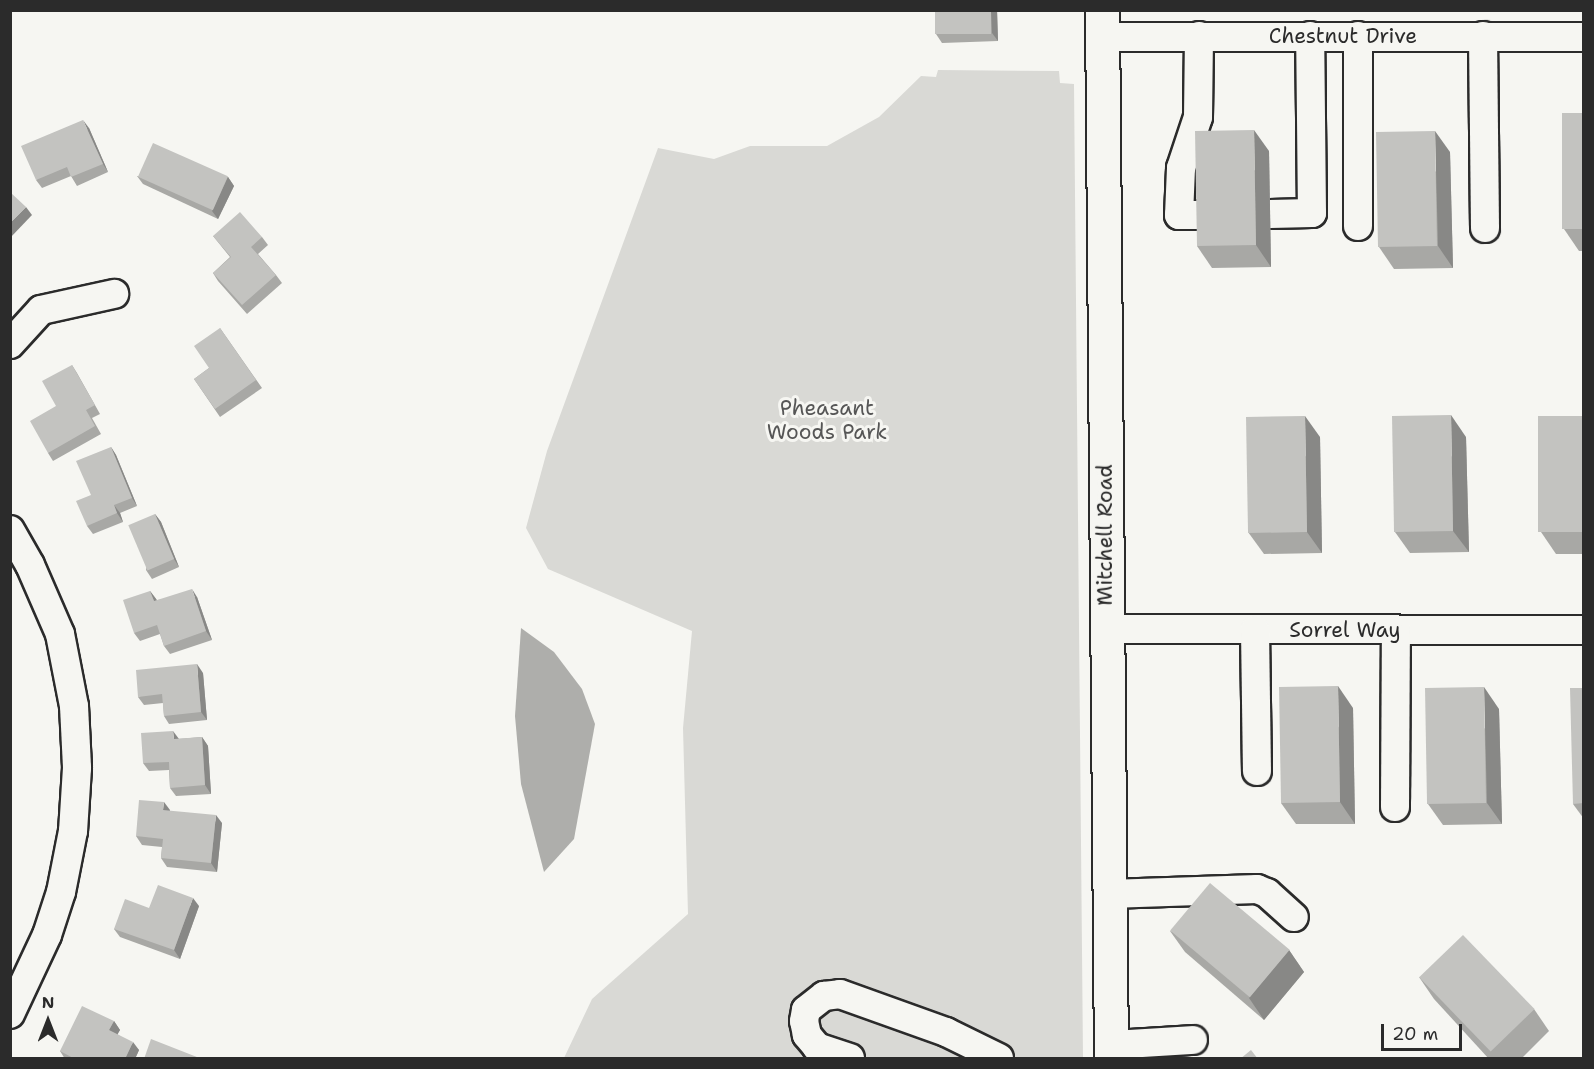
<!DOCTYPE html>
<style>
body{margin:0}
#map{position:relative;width:1594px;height:1069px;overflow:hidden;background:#f6f6f2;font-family:"Shantell Sans",sans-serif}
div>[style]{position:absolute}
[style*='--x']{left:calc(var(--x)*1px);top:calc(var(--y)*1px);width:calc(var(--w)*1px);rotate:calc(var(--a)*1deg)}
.green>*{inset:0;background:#d9d9d5}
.water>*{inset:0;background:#aeaeab}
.roads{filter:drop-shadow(2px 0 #2b2b2b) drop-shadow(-2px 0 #2b2b2b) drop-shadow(0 2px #2b2b2b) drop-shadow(0 -2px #2b2b2b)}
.minor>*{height:28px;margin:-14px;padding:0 14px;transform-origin:14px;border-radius:14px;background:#f6f6f2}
.major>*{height:33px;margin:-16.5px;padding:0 16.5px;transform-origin:16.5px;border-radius:16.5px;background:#f6f6f2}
.wall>*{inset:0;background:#a8a8a5}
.shaded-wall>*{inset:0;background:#888886}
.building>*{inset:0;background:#c3c3c0;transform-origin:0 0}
span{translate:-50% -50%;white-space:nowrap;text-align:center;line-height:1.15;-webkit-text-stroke:6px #f6f6f2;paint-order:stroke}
.street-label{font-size:21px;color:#2b2b2b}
.park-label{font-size:21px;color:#565656}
.frame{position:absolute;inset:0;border:12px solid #2b2b2b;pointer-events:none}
.north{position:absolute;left:18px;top:991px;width:60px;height:60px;-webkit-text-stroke:4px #f6f6f2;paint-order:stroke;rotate:0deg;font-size:16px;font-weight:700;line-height:24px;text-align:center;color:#2b2b2b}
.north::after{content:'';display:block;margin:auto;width:21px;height:27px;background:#2b2b2b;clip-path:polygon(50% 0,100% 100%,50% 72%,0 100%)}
.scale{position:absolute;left:1381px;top:1024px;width:81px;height:27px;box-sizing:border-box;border:3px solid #2b2b2b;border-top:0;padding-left:8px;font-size:18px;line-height:21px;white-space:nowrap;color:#2b2b2b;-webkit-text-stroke:4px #f6f6f2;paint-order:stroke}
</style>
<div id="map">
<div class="green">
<i style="clip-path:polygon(938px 70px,1059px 71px,1060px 83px,1074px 84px,1083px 1058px,564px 1058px,592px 999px,688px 914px,683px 728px,692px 631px,548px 569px,526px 528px,547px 451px,658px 148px,714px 159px,750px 146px,827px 146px,879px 117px,921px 76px,936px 77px)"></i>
</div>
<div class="water">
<i style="clip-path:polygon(521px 628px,554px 652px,582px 689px,595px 724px,574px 839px,544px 872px,521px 784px,515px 716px)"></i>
</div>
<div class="roads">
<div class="minor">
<i style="--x:1199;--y:36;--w:81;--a:90.7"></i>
<i style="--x:1198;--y:117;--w:54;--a:108.4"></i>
<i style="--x:1181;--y:168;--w:47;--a:92.4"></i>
<i style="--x:1179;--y:215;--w:32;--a:0"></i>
<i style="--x:1483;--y:36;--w:192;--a:89.4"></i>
<i style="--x:1102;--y:37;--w:482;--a:0"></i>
<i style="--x:1270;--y:214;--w:42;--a:-1.4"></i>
<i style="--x:1312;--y:213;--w:177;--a:-90.6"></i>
<i style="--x:1358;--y:226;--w:190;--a:-90"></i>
<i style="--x:10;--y:344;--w:46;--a:-47.6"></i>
<i style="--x:41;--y:310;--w:75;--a:-12.4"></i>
<i style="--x:10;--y:530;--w:40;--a:60.3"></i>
<i style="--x:30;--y:565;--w:75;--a:66.5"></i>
<i style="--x:60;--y:634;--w:73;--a:79"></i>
<i style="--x:74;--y:706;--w:62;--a:87.2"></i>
<i style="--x:77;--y:768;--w:63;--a:93.6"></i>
<i style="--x:73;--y:831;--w:62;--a:101.1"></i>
<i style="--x:61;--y:892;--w:45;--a:108"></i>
<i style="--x:47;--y:935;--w:87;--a:115.1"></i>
<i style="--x:1106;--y:629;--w:478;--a:0.1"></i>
<i style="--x:1255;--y:630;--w:141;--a:89.2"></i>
<i style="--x:1395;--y:807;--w:177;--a:-89.7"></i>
<i style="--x:1109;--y:894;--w:148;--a:-1.9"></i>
<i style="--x:1257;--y:889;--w:11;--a:22"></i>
<i style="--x:1267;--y:893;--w:36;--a:42"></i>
<i style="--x:1111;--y:1045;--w:82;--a:-3.5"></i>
<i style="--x:850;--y:1058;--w:35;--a:-162"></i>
<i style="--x:817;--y:1047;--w:16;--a:-130"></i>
<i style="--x:807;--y:1035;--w:14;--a:-102"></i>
<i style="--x:804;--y:1021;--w:11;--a:-80"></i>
<i style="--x:806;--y:1010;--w:23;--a:-38"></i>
<i style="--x:824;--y:996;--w:16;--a:-7"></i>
<i style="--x:840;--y:994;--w:113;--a:19.7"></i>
<i style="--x:946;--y:1032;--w:59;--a:26.1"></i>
</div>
<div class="major">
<i style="--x:1102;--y:10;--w:1048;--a:89.51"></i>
</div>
</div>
<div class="wall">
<i style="clip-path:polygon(935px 10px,997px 10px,998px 41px,942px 43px,936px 34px)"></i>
<i style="clip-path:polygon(1584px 113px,1584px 251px,1579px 251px,1564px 229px)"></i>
<i style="clip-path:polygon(89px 128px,108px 172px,77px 186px,71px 176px,42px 188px,36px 180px)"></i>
<i style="clip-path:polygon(1269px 151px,1271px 267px,1212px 268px,1197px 246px)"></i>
<i style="clip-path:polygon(1450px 152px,1453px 268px,1394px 269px,1379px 247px)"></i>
<i style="clip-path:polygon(137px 176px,228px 177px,234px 186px,218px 219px,143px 184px)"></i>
<i style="clip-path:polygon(213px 236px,262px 237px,268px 245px,258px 254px,276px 275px,282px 283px,247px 314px,218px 281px,213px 273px,230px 257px)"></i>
<i style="clip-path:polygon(220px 328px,262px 388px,220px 417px,194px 379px,209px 368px)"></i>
<i style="clip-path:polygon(72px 365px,77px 373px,100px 414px,92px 418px,101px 434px,53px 461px,48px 453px,56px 406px)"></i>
<i style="clip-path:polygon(1584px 416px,1584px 554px,1556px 554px,1541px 532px)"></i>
<i style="clip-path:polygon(1320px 437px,1322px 553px,1264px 554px,1248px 532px)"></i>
<i style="clip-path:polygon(1466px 437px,1469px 552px,1410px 553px,1395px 532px)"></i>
<i style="clip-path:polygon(111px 447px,116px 455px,137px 506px,120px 513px,123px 522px,93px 534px,87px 526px,91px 495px)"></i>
<i style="clip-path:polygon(155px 514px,161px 522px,179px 567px,152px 579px,146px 570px)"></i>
<i style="clip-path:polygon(150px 591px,157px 600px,197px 597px,212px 640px,170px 654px,164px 646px,160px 634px,140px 641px,134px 633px)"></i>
<i style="clip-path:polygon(203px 673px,207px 720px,169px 724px,164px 716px,163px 703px,144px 705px,138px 697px)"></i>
<i style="clip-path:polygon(1584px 688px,1584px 819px,1573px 804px)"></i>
<i style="clip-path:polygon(1353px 708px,1355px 824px,1296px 824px,1281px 803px)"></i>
<i style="clip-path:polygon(1499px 709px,1502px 824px,1443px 825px,1428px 804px)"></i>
<i style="clip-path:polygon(202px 737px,208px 746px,211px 794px,176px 796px,170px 788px,169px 770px,149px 771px,143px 763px,178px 739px)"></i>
<i style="clip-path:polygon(169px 811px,222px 823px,217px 872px,167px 867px,161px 858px,162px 847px,142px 845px,136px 836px)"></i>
<i style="clip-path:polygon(199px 906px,180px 959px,120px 937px,114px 929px,149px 908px)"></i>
<i style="clip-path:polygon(1170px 931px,1289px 950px,1304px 972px,1264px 1020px,1185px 952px)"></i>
<i style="clip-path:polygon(1419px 977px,1534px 1009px,1549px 1031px,1521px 1059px,1489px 1059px,1434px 999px)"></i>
<i style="clip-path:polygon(114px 1021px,120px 1030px,117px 1034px,139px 1050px,135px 1059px,65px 1059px,60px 1051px)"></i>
</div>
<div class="shaded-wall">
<i style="clip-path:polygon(991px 10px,997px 10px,998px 41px,992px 33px)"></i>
<i style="clip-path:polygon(83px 120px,89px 128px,108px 172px,103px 164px)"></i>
<i style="clip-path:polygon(1254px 130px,1269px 151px,1271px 267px,1256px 245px)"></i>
<i style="clip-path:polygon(1435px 131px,1450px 152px,1453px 268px,1438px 246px)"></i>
<i style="clip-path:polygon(228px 177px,234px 186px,218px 219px,212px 211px)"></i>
<i style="clip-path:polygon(26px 207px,32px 215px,10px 238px,10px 223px)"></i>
<i style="clip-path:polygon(1451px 415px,1466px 437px,1469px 552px,1453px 531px)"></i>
<i style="clip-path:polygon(1305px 416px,1320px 437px,1322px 553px,1307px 532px)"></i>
<i style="clip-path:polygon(111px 447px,116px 455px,137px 506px,132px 498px)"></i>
<i style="clip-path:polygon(114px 505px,120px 513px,123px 522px,117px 513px)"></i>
<i style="clip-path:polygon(155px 514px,161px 522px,179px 567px,174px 559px)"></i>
<i style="clip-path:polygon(192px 589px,197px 597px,212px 640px,206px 631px)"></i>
<i style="clip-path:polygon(150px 591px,156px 599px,160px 609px,154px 601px)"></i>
<i style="clip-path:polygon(197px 664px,203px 673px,207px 720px,201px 712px)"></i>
<i style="clip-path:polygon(1338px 686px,1353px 708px,1355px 824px,1340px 802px)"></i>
<i style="clip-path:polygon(1484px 687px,1499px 709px,1502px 824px,1487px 803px)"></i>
<i style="clip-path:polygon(173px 731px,179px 739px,174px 739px)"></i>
<i style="clip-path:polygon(202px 737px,208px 746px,211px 794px,205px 785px)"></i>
<i style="clip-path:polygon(164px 802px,170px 810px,169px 818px,163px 810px)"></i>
<i style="clip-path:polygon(216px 815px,222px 823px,217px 872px,211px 863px)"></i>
<i style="clip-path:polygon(193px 898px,199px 906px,180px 959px,174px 950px)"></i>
<i style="clip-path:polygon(1289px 950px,1304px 972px,1264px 1020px,1249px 998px)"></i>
<i style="clip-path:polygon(114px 1021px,120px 1030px,115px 1039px,109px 1030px)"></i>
<i style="clip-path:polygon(133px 1042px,139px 1050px,135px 1059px,125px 1059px)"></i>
</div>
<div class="building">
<i style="left:935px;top:10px;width:56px;height:24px"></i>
<i style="left:1562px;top:113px;width:22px;height:116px"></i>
<i style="clip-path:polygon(83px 120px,103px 164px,71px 177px,67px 167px,36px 180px,21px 146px)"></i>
<i style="left:1254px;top:130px;width:115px;height:59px;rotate:89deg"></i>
<i style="left:1435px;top:131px;width:115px;height:59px;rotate:89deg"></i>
<i style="left:153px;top:143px;width:82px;height:37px;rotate:24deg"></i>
<i style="clip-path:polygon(10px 192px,26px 207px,10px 223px)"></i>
<i style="clip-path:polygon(240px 212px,262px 237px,251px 247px,276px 275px,242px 305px,213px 273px,231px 257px,213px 236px)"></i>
<i style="clip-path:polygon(220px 328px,256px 380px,215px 409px,194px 379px,209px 368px,194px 346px)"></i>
<i style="clip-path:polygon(72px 365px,95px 405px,86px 410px,95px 426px,48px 453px,30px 421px,56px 406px,42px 381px)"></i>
<i style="left:1451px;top:415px;width:116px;height:59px;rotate:89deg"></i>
<i style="left:1305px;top:416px;width:116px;height:59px;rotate:89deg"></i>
<i style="left:1584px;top:416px;width:116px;height:46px;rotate:90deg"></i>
<i style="clip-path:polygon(111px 447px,132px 498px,114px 505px,117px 513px,87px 526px,76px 501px,91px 495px,76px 461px)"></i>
<i style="left:155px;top:514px;width:49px;height:29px;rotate:67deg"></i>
<i style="clip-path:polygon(192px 589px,206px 631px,164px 646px,157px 625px,134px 633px,123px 600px,150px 591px,154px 601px)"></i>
<i style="clip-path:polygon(197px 664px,201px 712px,164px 716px,162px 694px,138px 697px,136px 670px)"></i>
<i style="left:1338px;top:686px;width:116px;height:59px;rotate:89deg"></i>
<i style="left:1484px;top:687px;width:116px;height:59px;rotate:89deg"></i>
<i style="clip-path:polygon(1570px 688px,1584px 688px,1584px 803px,1573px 804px)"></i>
<i style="clip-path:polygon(173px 731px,174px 739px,202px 737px,205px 785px,170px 788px,169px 762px,143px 763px,141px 733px)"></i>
<i style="clip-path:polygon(139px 800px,164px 802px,163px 810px,216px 815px,211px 863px,161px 858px,163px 839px,136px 836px)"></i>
<i style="left:1210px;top:883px;width:104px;height:62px;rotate:40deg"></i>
<i style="clip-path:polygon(158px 885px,193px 898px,174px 950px,114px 929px,125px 899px,149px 908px)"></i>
<i style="left:1463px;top:935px;width:103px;height:61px;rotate:46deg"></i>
<i style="clip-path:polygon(82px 1006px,114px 1021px,109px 1030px,133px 1042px,125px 1059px,98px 1059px,94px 1057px,93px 1059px,75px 1059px,60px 1051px)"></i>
<i style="clip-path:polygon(151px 1039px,202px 1059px,144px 1059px)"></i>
<i style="clip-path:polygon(1251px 1050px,1258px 1059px,1240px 1059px)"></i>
</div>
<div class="street-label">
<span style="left:1343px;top:36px">Chestnut Drive</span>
<span style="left:1105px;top:535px;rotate:-90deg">Mitchell Road</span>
<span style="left:1345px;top:630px">Sorrel Way</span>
</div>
<div class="park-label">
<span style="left:827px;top:420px">Pheasant<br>Woods Park</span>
</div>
<div class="frame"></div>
<div class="north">N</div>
<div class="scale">20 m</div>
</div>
